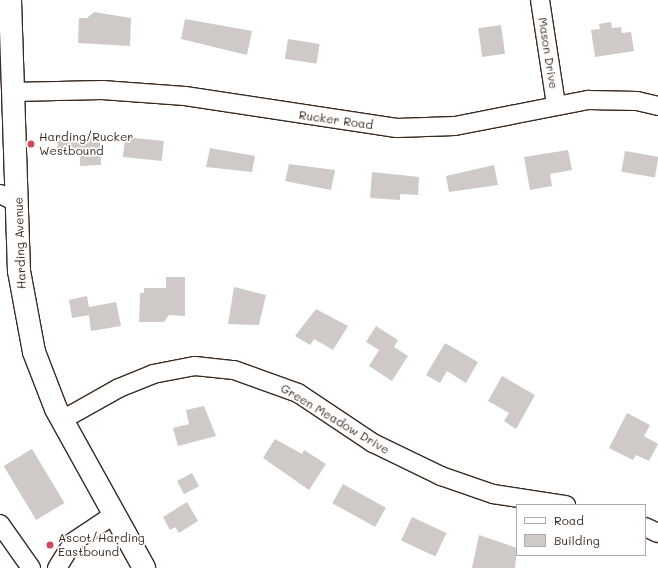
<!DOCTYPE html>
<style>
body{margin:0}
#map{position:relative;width:658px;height:568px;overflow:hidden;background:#fff;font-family:Mali,sans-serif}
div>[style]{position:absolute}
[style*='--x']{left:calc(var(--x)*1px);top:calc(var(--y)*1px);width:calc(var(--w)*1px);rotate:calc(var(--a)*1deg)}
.building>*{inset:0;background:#cfcac7;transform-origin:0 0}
.roads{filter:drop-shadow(1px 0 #3b2a1e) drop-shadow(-1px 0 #3b2a1e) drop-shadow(0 1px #3b2a1e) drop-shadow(0 -1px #3b2a1e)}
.street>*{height:18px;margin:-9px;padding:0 9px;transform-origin:9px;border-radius:9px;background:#fff}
.secondary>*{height:22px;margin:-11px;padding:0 11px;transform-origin:11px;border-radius:11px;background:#fff}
.dots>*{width:11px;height:11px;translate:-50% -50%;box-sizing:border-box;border:2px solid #fff;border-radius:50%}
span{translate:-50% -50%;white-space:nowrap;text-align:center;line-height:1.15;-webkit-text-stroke:3.5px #fff;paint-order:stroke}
.street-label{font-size:12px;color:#3b2a1e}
.poi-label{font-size:12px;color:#3b2a1e}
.left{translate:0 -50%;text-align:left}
.legend{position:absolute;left:516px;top:504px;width:130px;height:52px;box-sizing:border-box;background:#fff;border:1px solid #b1aaa5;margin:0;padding:5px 7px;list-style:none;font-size:12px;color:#3b2a1e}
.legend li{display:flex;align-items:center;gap:8px;height:20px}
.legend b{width:20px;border:1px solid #b1aaa5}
</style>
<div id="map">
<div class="building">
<i style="clip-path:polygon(94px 12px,131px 18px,130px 46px,78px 43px,79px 18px,87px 18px)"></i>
<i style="clip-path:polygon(185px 19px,252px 31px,247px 55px,181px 39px)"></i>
<i style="clip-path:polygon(611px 22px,612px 28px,621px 27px,622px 33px,631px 32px,634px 51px,595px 57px,591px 30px,600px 29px,599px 24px)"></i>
<i style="left:501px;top:25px;width:29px;height:23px;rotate:82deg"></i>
<i style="left:288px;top:39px;width:32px;height:20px;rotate:9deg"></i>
<i style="clip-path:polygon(100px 133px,101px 165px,80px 166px,80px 154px,58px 155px,57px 135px)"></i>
<i style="left:125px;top:137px;width:39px;height:20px;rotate:6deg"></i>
<i style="clip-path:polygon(210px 148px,255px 156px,252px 172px,206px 167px)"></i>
<i style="clip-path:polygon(568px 150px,572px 170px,550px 174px,552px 186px,530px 190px,524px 157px)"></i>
<i style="left:625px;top:151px;width:34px;height:21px;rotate:10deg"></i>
<i style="clip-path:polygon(289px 164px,335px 170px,331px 190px,285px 181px)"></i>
<i style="clip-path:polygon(494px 165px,498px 185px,449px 192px,446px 176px)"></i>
<i style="clip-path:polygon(372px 172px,419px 177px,418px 195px,400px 194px,400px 200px,370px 198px)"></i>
<i style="clip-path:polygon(166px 277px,185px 277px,185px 316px,169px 315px,164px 322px,139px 322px,140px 293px,144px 293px,144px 288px,166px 288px)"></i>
<i style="clip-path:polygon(234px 287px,266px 295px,259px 325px,228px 324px)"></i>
<i style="clip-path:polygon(87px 296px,89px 307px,116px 302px,121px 326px,91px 331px,89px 315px,72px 318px,69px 300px)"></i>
<i style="clip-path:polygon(316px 309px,348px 326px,333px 350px,314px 339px,310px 345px,295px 336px)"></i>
<i style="clip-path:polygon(376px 326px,398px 340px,394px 347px,408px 356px,392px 381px,369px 366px,379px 350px,366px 342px)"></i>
<i style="clip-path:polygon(445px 343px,478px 362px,466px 383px,447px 371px,440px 383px,426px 375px)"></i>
<i style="clip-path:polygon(502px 376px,535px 395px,516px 429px,504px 421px,509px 413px,488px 401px)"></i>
<i style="clip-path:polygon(204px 406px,216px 436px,178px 446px,173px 428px,189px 424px,186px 410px)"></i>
<i style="clip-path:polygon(627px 413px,650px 425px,644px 436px,658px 444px,649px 461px,636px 455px,633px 460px,609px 448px)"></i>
<i style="clip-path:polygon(275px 439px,302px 454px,304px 450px,326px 464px,309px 490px,263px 458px)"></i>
<i style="left:32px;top:449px;width:63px;height:33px;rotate:59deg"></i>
<i style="left:192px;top:473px;width:15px;height:17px;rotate:62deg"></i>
<i style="left:343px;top:484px;width:49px;height:22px;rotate:29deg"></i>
<i style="clip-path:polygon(187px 502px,198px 521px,179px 533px,175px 527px,170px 530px,163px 517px)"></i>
<i style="left:412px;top:517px;width:38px;height:26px;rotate:25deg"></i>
<i style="clip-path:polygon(479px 535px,517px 548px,515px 568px,472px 568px)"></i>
</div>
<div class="roads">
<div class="street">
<i style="--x:540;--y:0;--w:106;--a:81.3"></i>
<i style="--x:13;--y:92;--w:89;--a:-1.3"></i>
<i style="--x:102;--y:90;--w:83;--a:4.1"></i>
<i style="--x:185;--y:96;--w:214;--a:8.6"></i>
<i style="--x:397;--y:128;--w:58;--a:-2"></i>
<i style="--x:455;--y:126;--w:136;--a:-11.1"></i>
<i style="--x:588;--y:100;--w:49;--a:1.2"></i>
<i style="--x:637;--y:101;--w:22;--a:13"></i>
<i style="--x:0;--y:194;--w:20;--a:27"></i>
<i style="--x:62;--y:420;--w:65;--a:-29.3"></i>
<i style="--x:119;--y:388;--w:37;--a:-22"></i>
<i style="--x:153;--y:374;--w:43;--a:-10.8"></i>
<i style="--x:195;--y:366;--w:39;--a:6"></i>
<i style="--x:234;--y:370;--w:68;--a:19.8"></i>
<i style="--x:298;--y:393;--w:90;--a:33.7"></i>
<i style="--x:373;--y:443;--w:76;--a:25.9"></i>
<i style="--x:441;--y:476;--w:55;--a:19.1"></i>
<i style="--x:493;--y:494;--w:74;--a:8.6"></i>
<i style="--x:0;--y:524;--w:54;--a:54.8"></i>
<i style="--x:645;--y:527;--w:14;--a:25"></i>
<i style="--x:57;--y:568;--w:31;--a:-58"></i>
<i style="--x:73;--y:542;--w:50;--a:-33.7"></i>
</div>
<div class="secondary">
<i style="--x:10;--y:0;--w:271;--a:88.1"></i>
<i style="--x:19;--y:271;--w:82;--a:79.5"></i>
<i style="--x:34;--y:352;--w:61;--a:68.9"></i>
<i style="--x:56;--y:409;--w:182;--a:61"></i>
</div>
</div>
<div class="dots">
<i style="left:31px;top:144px;background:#d1495b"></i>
<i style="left:50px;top:545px;background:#d1495b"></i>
</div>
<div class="street-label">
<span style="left:548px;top:53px;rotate:81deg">Mason Drive</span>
<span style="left:336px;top:120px;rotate:8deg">Rucker Road</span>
<span style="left:20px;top:243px;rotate:-92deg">Harding Avenue</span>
<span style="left:335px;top:419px;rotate:31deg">Green Meadow Drive</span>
</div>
<div class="poi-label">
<span class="left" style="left:39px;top:144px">Harding/Rucker<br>Westbound</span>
<span class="left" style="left:58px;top:545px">Ascot/Harding<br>Eastbound</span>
</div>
<ul class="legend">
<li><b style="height:5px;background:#fff"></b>Road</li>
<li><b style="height:11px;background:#cfcac7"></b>Building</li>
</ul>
</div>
